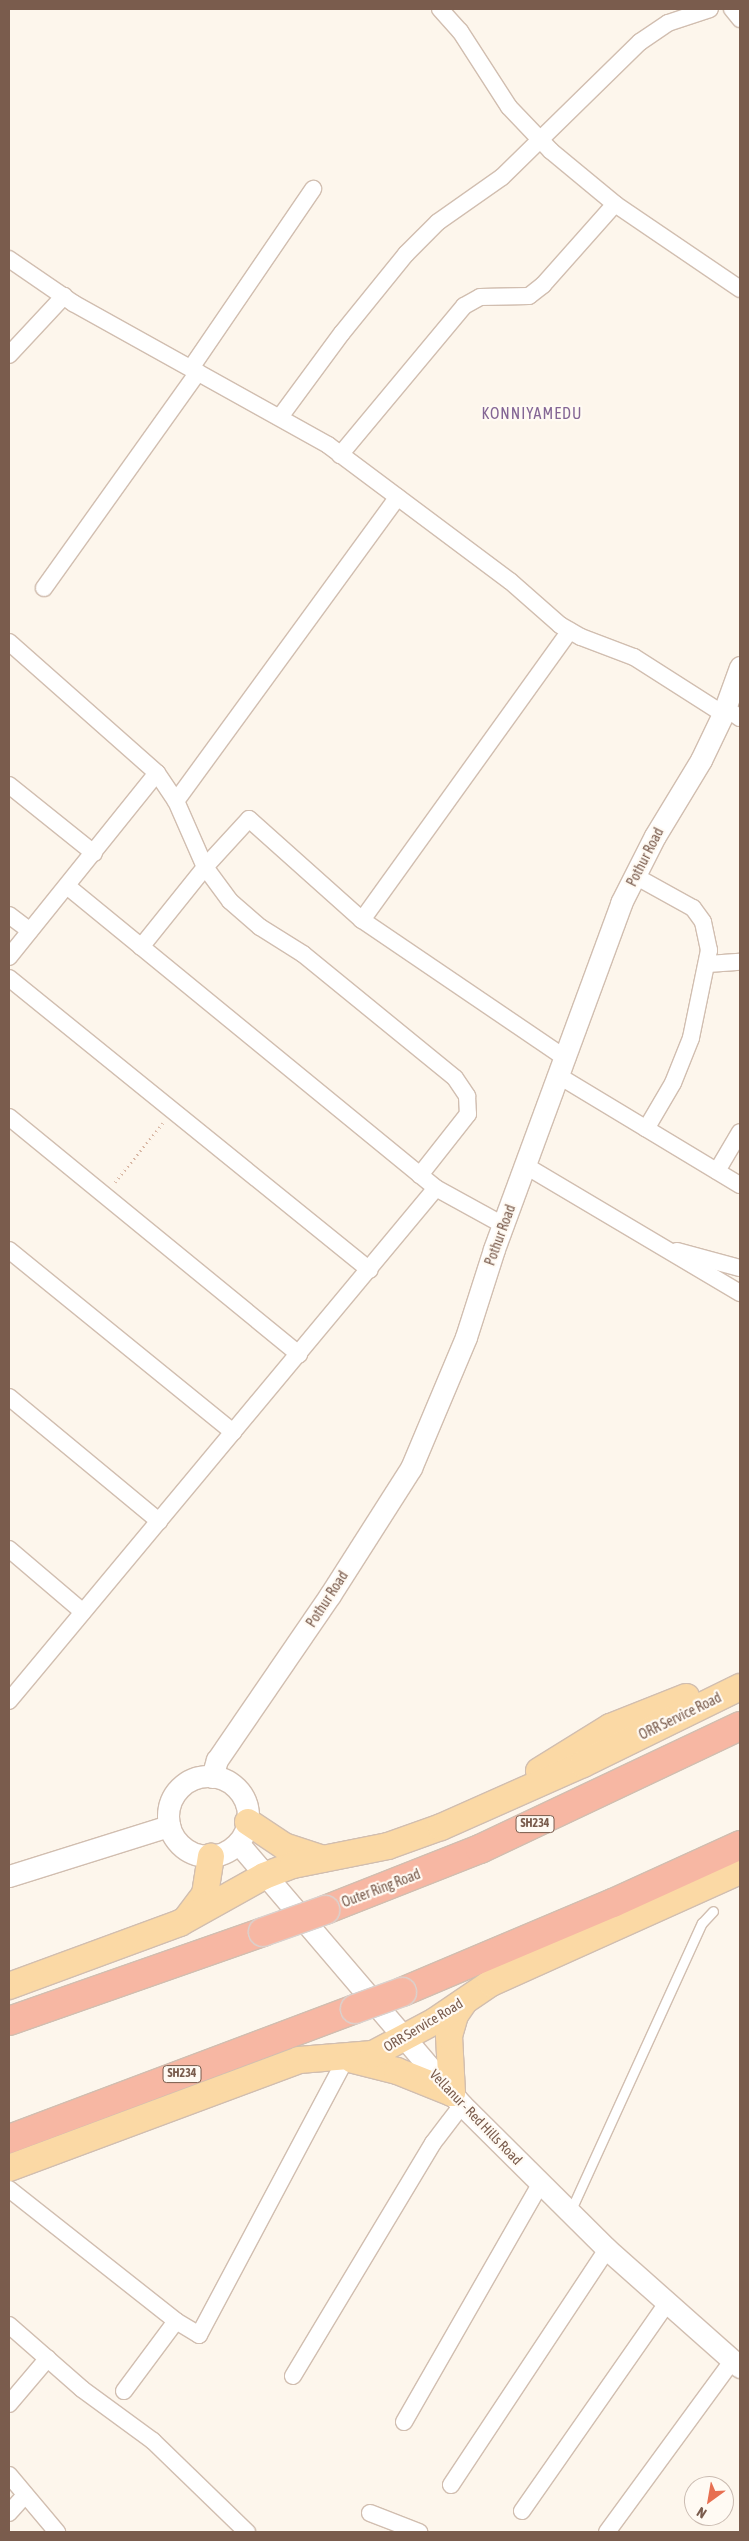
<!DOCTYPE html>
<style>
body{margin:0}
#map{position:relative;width:749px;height:2541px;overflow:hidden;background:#fdf6ec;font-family:"Asap Condensed",sans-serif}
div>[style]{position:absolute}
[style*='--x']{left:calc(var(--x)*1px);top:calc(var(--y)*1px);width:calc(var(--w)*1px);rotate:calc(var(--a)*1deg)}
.path>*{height:3px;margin-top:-1.5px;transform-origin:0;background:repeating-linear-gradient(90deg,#d9b8a5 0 1px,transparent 0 5px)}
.roads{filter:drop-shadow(1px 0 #d1beb0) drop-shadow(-1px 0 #d1beb0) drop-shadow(0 1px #d1beb0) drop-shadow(0 -1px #d1beb0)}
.service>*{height:9px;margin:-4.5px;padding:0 4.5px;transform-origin:4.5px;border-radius:4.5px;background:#fff}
.minor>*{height:16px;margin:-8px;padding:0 8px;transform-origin:8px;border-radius:8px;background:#fff}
.tertiary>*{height:21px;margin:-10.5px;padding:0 10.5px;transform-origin:10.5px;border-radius:10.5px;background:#fff}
.tertiary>.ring{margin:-10.5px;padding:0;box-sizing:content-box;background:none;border:21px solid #fff;border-radius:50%}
.primary>*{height:26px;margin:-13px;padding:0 13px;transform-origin:13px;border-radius:13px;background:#fbd9a5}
.motorway>*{height:28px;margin:-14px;padding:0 14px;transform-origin:14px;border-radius:14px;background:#f7b7a3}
.bridges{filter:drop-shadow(1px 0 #dad1cd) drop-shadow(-1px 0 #dad1cd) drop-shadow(0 1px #dad1cd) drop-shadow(0 -1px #dad1cd)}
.motorway-bridge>*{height:28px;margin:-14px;padding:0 14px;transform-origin:14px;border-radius:14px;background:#f7b7a3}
span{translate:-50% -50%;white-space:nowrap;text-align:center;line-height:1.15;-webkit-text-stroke:4.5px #fffaf3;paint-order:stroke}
.shield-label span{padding:1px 4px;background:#fffaf3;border:1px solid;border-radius:4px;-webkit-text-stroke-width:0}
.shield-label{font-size:12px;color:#7a5c4d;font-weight:700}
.street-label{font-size:14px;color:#7a5c4d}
.quarter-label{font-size:16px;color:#846695;letter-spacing:1px}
.frame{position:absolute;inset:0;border:10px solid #7a5c4d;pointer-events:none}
.north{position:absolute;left:684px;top:2476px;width:50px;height:50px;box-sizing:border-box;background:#fffaf3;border:1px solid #cabbb1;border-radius:50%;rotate:212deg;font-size:14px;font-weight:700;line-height:20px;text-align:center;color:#7a5c4d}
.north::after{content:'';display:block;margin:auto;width:18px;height:22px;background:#e76f51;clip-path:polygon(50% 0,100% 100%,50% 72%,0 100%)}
</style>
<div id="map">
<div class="path">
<i style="--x:115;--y:1182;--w:76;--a:-50.9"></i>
</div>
<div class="roads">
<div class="service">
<i style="--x:570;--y:2212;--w:318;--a:-65.5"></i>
<i style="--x:702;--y:1923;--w:16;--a:-47"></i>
</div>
<div class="minor">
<i style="--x:440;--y:9;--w:30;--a:48"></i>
<i style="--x:460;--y:31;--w:90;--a:57.2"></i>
<i style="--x:509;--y:107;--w:61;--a:46.3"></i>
<i style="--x:551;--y:151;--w:83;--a:39.6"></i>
<i style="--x:615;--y:204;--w:151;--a:34.2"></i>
<i style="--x:732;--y:9;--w:13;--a:51"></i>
<i style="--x:9;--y:259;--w:78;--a:34.5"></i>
<i style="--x:73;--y:303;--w:292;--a:29.1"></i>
<i style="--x:328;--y:445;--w:227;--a:36.8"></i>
<i style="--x:510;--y:581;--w:67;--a:41.3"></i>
<i style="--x:560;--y:625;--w:24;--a:30"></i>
<i style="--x:581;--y:637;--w:57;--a:20.7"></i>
<i style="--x:634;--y:657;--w:106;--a:32.6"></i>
<i style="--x:9;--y:355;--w:81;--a:-47"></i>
<i style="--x:191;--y:368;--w:217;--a:-55.7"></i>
<i style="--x:280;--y:417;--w:104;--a:-53.6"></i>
<i style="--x:342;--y:333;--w:102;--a:-51"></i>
<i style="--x:406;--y:254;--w:45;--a:-45"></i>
<i style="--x:438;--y:222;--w:78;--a:-35.1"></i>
<i style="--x:502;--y:177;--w:193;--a:-44.4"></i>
<i style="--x:640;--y:42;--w:34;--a:-34"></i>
<i style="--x:668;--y:23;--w:44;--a:-18.4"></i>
<i style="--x:340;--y:455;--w:194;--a:-50.2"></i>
<i style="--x:464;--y:306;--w:18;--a:-29"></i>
<i style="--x:480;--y:297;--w:49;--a:-1.2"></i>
<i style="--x:529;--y:296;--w:18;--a:-38"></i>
<i style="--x:543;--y:285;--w:108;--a:-48.4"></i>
<i style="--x:44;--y:588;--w:265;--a:-54.5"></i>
<i style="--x:9;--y:642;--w:198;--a:41.5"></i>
<i style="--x:157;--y:773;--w:34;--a:56"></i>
<i style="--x:176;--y:801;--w:72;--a:66.3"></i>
<i style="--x:205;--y:867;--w:42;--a:53.7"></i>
<i style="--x:230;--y:901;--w:40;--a:41"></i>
<i style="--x:260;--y:927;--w:51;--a:32.1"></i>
<i style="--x:303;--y:954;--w:196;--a:39.2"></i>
<i style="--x:455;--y:1078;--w:22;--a:56"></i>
<i style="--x:467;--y:1096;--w:18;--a:87"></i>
<i style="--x:468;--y:1114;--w:78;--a:128.2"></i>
<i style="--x:726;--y:708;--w:17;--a:36"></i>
<i style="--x:9;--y:785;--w:109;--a:38.7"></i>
<i style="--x:176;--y:801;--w:376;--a:-53.9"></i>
<i style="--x:635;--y:876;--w:66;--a:28.9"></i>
<i style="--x:693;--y:908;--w:17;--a:54"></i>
<i style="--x:703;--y:922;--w:29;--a:78"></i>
<i style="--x:709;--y:950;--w:90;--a:101.6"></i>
<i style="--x:691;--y:1038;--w:48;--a:111.8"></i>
<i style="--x:673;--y:1083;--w:53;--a:120.4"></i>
<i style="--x:67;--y:886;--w:477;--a:39.3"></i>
<i style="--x:436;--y:1188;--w:77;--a:28.9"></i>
<i style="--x:9;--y:915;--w:26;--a:37"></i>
<i style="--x:362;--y:920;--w:356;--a:-54.3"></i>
<i style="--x:141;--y:947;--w:102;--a:-51.3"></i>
<i style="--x:205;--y:867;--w:65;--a:-47.5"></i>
<i style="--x:249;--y:819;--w:152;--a:41.8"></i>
<i style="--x:362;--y:920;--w:245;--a:34.2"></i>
<i style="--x:9;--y:957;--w:236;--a:-51.2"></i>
<i style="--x:708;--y:964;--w:32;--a:-4"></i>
<i style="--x:9;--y:978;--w:464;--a:39"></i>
<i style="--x:559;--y:1076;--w:211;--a:31.1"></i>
<i style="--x:9;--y:1117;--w:375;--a:39.3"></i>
<i style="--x:526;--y:1166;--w:249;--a:30.7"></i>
<i style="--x:717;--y:1171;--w:45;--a:-59.5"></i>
<i style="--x:9;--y:1250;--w:289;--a:39.1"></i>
<i style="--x:677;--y:1251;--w:65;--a:15.1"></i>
<i style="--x:9;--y:1397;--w:195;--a:39.6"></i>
<i style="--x:9;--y:1549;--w:97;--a:40.4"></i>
<i style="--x:9;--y:1701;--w:667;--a:-50.23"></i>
<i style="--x:9;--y:2189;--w:213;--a:38.3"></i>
<i style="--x:176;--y:2321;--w:27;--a:31"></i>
<i style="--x:199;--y:2335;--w:314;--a:-62"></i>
<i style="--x:9;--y:2325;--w:97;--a:41.2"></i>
<i style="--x:82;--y:2389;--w:88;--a:36.2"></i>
<i style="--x:153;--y:2441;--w:131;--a:44.1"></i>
<i style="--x:293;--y:2376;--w:272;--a:-59"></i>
<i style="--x:433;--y:2143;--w:48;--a:-52.7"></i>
<i style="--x:124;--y:2391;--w:87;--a:-53.4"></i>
<i style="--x:9;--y:2404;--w:60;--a:-49.7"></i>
<i style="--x:404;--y:2422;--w:273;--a:-60.2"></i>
<i style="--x:9;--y:2475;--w:75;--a:49.9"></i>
<i style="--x:451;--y:2485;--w:283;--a:-56.5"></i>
<i style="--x:522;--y:2511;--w:255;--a:-55.1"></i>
<i style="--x:9;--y:2513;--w:24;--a:-48"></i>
<i style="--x:370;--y:2513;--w:53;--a:21.2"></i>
<i style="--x:607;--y:2532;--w:213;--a:-53.8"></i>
</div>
<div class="tertiary">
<i class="ring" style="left:168px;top:1776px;width:59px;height:59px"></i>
<i style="--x:212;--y:1777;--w:18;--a:-74"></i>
<i style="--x:217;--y:1760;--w:200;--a:-55.6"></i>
<i style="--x:330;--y:1595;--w:151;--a:-57.5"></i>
<i style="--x:411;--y:1468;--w:142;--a:-67.2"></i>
<i style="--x:466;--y:1337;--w:92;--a:-72.3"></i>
<i style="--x:494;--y:1249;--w:369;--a:-69.8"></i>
<i style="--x:621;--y:903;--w:75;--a:-63.1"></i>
<i style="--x:655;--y:836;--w:89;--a:-58.8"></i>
<i style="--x:701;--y:760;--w:51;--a:-64.4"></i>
<i style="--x:723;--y:714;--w:50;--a:-70.1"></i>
<i style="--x:238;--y:1843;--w:345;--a:49.5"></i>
<i style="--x:462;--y:2105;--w:204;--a:44.8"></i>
<i style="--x:607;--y:2249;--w:178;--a:41.6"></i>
<i style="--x:9;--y:1876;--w:168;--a:-17.4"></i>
</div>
<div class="primary">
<i style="--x:539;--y:1771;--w:84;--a:-31.8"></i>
<i style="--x:610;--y:1727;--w:82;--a:-21.5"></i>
<i style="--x:248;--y:1822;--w:43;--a:33.7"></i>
<i style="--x:284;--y:1846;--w:41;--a:18.4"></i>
<i style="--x:187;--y:1918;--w:30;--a:-53"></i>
<i style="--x:205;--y:1894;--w:38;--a:-81"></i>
<i style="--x:9;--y:1986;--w:182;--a:-20.2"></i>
<i style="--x:180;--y:1923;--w:96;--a:-29.2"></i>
<i style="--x:264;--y:1876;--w:31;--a:-21"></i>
<i style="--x:293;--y:1865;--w:97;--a:-11.3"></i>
<i style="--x:388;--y:1846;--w:56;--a:-19.7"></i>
<i style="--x:441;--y:1827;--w:155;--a:-23.9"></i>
<i style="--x:583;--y:1764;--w:175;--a:-26.1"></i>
<i style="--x:353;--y:2060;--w:45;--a:14"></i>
<i style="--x:397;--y:2071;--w:59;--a:21.8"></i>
<i style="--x:452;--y:2093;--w:57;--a:-93"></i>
<i style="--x:449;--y:2036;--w:22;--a:-74"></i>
<i style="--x:455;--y:2015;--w:16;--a:-55"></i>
<i style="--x:9;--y:2168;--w:309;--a:-20.4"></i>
<i style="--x:299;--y:2060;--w:74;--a:-4.6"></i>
<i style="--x:373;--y:2054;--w:70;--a:-28"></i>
<i style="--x:435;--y:2021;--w:68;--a:-34.2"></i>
<i style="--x:491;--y:1983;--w:273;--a:-24.2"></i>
</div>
<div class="motorway">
<i style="--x:325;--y:1910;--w:167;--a:-21.5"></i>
<i style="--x:480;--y:1849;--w:288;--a:-25.3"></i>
<i style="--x:402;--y:1992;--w:229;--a:-22.9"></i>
<i style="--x:613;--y:1903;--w:140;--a:-24.5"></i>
<i style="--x:9;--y:2021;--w:269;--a:-19.3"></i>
<i style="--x:9;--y:2139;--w:370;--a:-20.6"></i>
</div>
</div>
<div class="bridges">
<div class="motorway-bridge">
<i style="--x:263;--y:1932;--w:66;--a:-19.5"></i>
<i style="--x:355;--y:2009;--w:50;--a:-19.9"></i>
</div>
</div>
<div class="shield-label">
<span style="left:535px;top:1824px">SH234</span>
<span style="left:182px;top:2074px">SH234</span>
</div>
<div class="street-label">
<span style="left:645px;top:857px;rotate:-63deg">Pothur Road</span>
<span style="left:500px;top:1235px;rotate:-70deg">Pothur Road</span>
<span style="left:327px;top:1599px;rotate:-57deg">Pothur Road</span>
<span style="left:680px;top:1716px;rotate:-26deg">ORR Service Road</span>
<span style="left:381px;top:1888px;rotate:-21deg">Outer Ring Road</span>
<span style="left:423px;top:2025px;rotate:-31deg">ORR Service Road</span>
<span style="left:476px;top:2117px;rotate:46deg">Vellanur - Red Hills Road</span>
</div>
<div class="quarter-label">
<span style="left:532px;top:413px">KONNIYAMEDU</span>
</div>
<div class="frame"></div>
<div class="north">N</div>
</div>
